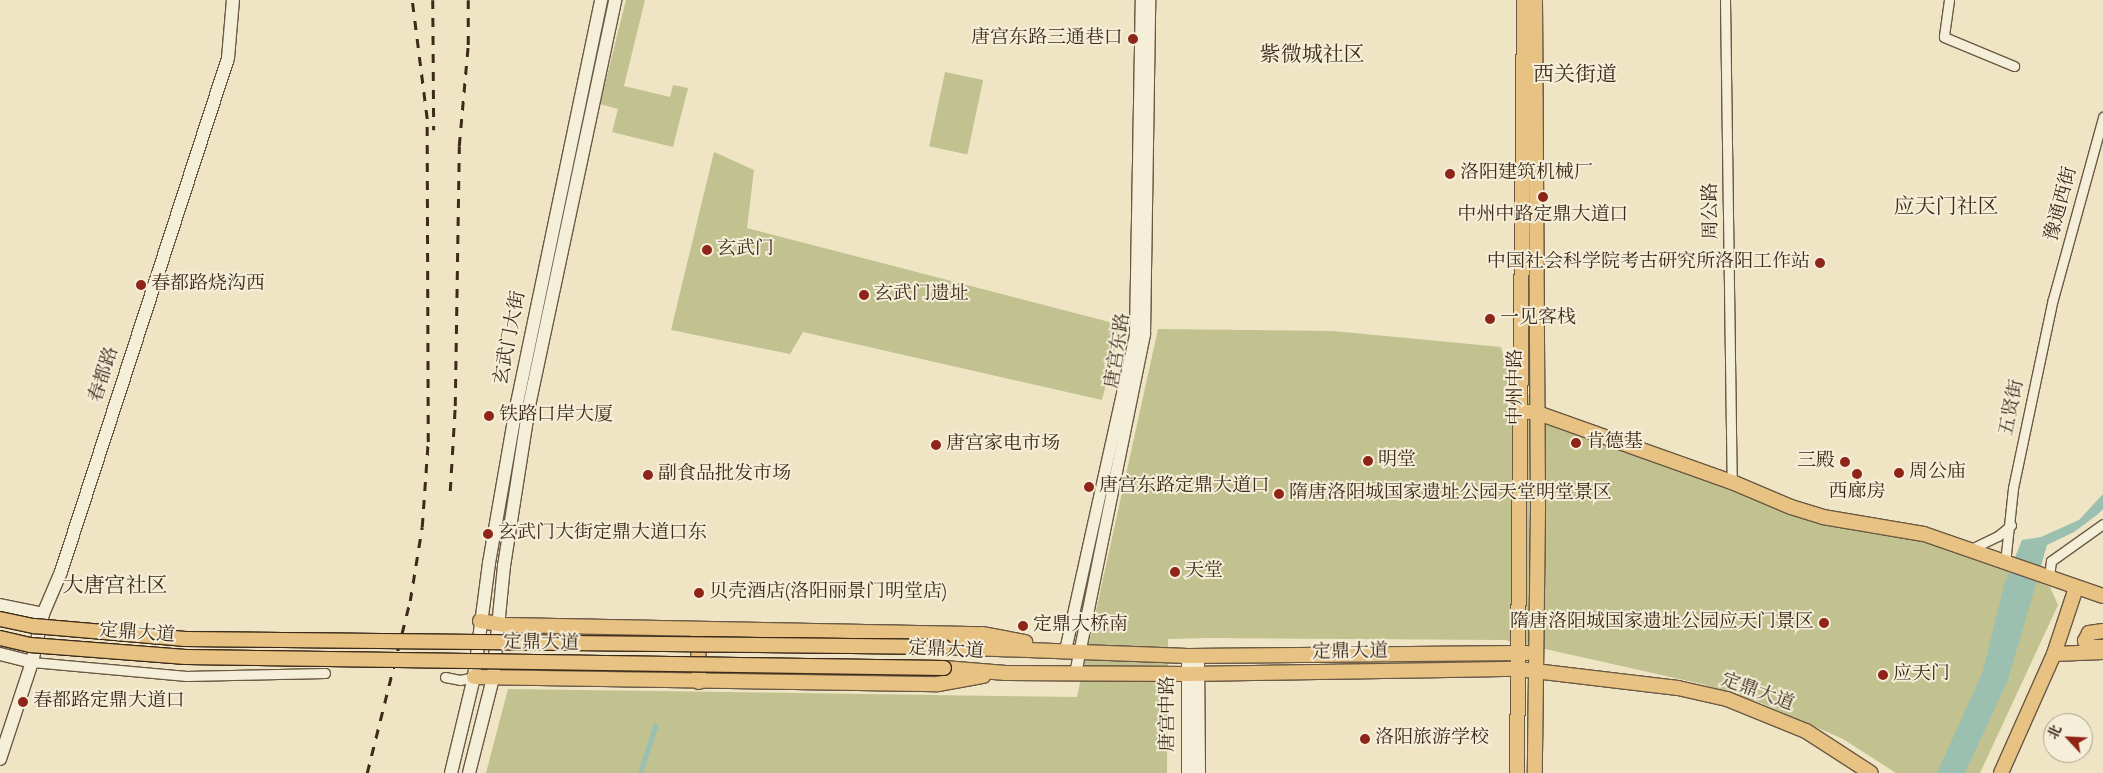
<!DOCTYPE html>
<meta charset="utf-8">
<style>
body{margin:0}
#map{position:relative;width:2103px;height:773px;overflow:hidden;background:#efe5c5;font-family:"IM FELL English","Noto Serif SC",serif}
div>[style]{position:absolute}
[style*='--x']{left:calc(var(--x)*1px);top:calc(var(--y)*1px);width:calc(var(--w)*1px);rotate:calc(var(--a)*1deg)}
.green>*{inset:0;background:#c1c290;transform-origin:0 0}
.water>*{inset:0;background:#9bc0af}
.roads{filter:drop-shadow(1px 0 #6a5944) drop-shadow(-1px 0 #6a5944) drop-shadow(0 1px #6a5944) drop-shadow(0 -1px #6a5944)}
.minor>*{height:9px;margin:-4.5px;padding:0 4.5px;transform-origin:4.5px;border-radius:4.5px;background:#f5eed9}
.tertiary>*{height:11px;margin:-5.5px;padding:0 5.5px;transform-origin:5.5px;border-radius:5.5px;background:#f5eed9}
.secondary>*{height:12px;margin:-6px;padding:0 6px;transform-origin:6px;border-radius:6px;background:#f5eed9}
.primary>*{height:14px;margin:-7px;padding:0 7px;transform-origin:7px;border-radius:7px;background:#e8c282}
.rail>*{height:2.5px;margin-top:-1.25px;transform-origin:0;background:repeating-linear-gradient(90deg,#3d2a19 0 9px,transparent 0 18px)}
.bridges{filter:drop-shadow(1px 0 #3d2a19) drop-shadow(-1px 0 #3d2a19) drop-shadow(0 1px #3d2a19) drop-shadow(0 -1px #3d2a19)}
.primary-bridge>*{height:14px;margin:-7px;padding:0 7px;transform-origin:7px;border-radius:7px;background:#e8c282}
.dots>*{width:14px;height:14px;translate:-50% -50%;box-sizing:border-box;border:2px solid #f5eed9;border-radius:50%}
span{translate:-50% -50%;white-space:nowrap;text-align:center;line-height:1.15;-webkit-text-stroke:4px #f5eed9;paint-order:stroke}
.poi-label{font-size:19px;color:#3d2a19}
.right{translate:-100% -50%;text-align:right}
.left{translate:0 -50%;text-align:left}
.street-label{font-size:19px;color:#3d2a19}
.quarter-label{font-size:21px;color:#3d2a19}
.north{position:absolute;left:2043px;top:713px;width:50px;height:50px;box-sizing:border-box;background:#f5eed9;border:1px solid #aba08c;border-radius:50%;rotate:295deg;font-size:14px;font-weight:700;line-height:20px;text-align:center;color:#3d2a19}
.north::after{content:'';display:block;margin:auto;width:18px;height:22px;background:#8f2418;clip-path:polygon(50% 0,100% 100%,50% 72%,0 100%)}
</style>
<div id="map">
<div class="green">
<i style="clip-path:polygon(626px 0,645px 0,624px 86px,670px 97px,673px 85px,688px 88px,673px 147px,612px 132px,618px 109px,600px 104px)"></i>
<i style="left:945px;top:72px;width:39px;height:76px;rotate:12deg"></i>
<i style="clip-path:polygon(714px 152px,754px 170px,747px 228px,1121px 325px,1102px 400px,803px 332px,790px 354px,671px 330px)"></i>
<i style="clip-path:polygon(1158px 329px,1333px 331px,1501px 347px,1509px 377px,1563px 426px,1806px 519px,1896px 537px,1922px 539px,1967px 554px,2050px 587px,2058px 605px,1980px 773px,1896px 773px,1843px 739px,1761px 703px,1702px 684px,1505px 640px,1210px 638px,1168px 639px,1167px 773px,486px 773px,508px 689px,1077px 697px)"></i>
</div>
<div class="water">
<i style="clip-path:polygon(2103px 494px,2103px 509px,2097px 515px,2074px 532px,2047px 545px,2008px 680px,1965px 773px,1937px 773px,1983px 671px,2004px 585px,2022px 540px,2041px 537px,2079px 520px)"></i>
<i style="clip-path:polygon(654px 723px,659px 725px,643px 773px,638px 773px)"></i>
</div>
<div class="roads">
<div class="minor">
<i style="--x:1725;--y:0;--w:482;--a:89.2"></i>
<i style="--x:1949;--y:0;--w:37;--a:98"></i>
<i style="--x:1944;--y:37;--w:76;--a:22.5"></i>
<i style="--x:1969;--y:550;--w:32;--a:-26"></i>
<i style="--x:1998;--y:536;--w:17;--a:-40"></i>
<i style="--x:2005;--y:563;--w:75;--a:-83.9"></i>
<i style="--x:2013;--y:488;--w:193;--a:-78.1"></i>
<i style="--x:2053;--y:299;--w:189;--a:-74.6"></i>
<i style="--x:2049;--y:577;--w:16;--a:-83"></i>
<i style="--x:2051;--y:561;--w:64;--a:-35.4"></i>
<i style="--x:32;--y:662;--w:155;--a:5.2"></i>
<i style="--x:186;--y:676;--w:139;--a:-1.2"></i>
<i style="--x:445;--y:677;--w:15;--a:11"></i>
<i style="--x:460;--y:680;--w:14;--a:-12"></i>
</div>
<div class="tertiary">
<i style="--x:1065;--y:650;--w:325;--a:-77.5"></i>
<i style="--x:1135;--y:333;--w:333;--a:-89"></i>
<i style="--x:1075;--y:673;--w:346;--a:-78.5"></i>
<i style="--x:1144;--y:334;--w:334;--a:-89.1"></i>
</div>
<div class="secondary">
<i style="--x:0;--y:605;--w:44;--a:11.8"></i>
<i style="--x:0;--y:654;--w:33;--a:14"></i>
<i style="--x:1188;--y:656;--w:117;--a:90"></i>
<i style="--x:1198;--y:656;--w:117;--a:89.5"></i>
<i style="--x:0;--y:759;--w:102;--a:-71.7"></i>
<i style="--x:32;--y:662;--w:49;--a:-77.1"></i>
<i style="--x:43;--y:614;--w:46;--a:-66.8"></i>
<i style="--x:61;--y:572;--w:540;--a:-72"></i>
<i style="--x:228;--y:58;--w:58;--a:-85.1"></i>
<i style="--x:451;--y:773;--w:99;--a:-76.5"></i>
<i style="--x:474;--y:677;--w:115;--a:-82.5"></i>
<i style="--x:489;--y:563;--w:162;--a:-80.1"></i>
<i style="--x:517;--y:403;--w:412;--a:-78.2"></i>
<i style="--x:469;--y:773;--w:98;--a:-75.8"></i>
<i style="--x:493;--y:678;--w:113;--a:-84.4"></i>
<i style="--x:504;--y:566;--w:162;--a:-81.1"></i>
<i style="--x:529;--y:406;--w:415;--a:-78"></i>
</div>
<div class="primary">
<i style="--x:1535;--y:0;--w:510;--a:89.66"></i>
<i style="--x:1538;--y:510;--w:263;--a:90.7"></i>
<i style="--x:1527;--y:412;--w:8;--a:0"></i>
<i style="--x:1535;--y:412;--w:209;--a:19.6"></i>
<i style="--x:1732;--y:482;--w:64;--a:23"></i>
<i style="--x:1791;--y:507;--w:34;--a:17"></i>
<i style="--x:1823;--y:517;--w:102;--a:9.6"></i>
<i style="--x:1924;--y:534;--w:189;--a:19.1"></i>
<i style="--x:480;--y:621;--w:26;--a:9"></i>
<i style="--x:506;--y:625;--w:476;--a:1.1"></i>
<i style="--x:982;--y:634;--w:44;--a:10.5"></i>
<i style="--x:698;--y:633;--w:49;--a:88.8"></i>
<i style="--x:944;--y:647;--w:244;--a:2.1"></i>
<i style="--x:1188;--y:656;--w:339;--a:-0.5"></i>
<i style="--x:2102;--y:647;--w:12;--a:180"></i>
<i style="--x:2090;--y:647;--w:8;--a:-130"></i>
<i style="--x:2085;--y:641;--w:9;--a:-63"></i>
<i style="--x:2089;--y:633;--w:14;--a:-8"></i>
<i style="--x:2054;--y:654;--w:49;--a:-2.3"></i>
<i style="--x:944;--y:668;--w:62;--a:4.6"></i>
<i style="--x:1006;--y:673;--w:182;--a:0.3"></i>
<i style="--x:1188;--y:674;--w:330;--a:-0.9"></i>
<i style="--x:1518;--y:669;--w:161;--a:6.8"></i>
<i style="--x:1678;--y:688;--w:50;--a:12.7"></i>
<i style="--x:1727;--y:699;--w:85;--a:22.1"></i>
<i style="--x:1806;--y:731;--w:77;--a:32.9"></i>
<i style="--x:474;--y:677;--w:464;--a:0.9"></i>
<i style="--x:938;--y:684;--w:46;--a:-10.1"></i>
<i style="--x:1517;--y:773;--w:773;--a:-89.48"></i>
<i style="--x:2001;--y:773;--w:130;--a:-66"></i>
<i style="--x:2054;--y:654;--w:70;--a:-71.6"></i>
</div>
</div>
<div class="rail">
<i style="--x:433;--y:0;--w:130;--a:89.6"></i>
<i style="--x:450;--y:491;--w:85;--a:-86.6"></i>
<i style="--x:455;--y:406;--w:260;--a:-89.1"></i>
<i style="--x:459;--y:146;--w:101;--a:-84.9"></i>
<i style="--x:468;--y:45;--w:45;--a:-90"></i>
<i style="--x:367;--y:773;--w:177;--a:-76"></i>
<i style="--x:410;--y:601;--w:75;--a:-80.8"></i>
<i style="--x:422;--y:527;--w:85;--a:-86"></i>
<i style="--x:428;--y:442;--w:323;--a:-90.2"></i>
<i style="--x:427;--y:119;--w:120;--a:-97.2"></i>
</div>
<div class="bridges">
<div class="primary-bridge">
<i style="--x:0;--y:619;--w:35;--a:12"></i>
<i style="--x:34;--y:626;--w:152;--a:4.9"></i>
<i style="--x:185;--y:639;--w:759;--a:0.6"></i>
<i style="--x:0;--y:638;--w:31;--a:13"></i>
<i style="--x:30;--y:645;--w:156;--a:4.4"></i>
<i style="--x:186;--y:657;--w:758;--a:0.83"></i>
</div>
</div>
<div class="dots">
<i style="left:1133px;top:39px;background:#8f2418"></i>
<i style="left:1450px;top:174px;background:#8f2418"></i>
<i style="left:1543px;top:197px;background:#8f2418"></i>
<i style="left:707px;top:250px;background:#8f2418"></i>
<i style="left:1820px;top:263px;background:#8f2418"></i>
<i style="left:141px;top:285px;background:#8f2418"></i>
<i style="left:864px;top:295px;background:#8f2418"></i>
<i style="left:1490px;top:319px;background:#8f2418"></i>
<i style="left:489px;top:416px;background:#8f2418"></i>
<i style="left:1576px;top:443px;background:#8f2418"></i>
<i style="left:936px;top:445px;background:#8f2418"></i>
<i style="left:1368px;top:461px;background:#8f2418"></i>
<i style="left:1845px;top:462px;background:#8f2418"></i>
<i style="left:1899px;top:473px;background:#8f2418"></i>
<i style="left:1857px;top:474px;background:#8f2418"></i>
<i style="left:648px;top:475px;background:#8f2418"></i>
<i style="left:1089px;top:487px;background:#8f2418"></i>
<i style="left:1279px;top:494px;background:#8f2418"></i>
<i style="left:488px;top:534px;background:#8f2418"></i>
<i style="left:1175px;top:572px;background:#8f2418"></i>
<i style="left:699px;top:593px;background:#8f2418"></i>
<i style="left:1824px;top:623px;background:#8f2418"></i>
<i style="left:1023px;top:626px;background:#8f2418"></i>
<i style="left:1883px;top:675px;background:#8f2418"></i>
<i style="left:23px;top:702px;background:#8f2418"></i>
<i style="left:1365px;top:739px;background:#8f2418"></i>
</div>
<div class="poi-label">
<span class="right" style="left:1123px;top:39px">唐宫东路三通巷口</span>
<span class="left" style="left:1460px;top:174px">洛阳建筑机械厂</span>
<span style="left:1543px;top:216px">中州中路定鼎大道口</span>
<span class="left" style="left:717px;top:250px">玄武门</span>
<span class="right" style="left:1810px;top:263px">中国社会科学院考古研究所洛阳工作站</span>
<span class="left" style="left:151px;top:285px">春都路烧沟西</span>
<span class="left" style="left:874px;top:295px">玄武门遗址</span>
<span class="left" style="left:1500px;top:319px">一见客栈</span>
<span class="left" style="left:499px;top:416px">铁路口岸大厦</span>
<span class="left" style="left:1586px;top:443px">肯德基</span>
<span class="left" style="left:946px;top:445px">唐宫家电市场</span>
<span class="left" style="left:1378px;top:461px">明堂</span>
<span class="right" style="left:1835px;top:462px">三殿</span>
<span class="left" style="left:1909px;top:473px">周公庙</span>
<span class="left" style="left:658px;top:475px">副食品批发市场</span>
<span class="left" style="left:1099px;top:487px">唐宫东路定鼎大道口</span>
<span style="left:1857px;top:493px">西廊房</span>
<span class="left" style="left:1289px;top:494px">隋唐洛阳城国家遗址公园天堂明堂景区</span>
<span class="left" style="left:498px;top:534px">玄武门大街定鼎大道口东</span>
<span class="left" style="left:1185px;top:572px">天堂</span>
<span class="left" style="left:709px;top:593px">贝壳酒店(洛阳丽景门明堂店)</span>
<span class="right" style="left:1814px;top:623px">隋唐洛阳城国家遗址公园应天门景区</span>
<span class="left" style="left:1033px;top:626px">定鼎大桥南</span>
<span class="left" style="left:1893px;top:675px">应天门</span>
<span class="left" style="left:33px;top:702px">春都路定鼎大道口</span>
<span class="left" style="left:1375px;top:739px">洛阳旅游学校</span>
</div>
<div class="street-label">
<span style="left:2062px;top:204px;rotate:-75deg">豫通西街</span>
<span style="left:1712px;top:211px;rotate:-91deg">周公路</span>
<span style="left:511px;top:338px;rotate:-79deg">玄武门大街</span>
<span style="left:1119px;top:351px;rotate:-81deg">唐宫东路</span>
<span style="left:105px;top:375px;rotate:-72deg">春都路</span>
<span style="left:1517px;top:387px;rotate:-90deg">中州中路</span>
<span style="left:2013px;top:408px;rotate:-78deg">五贤街</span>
<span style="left:137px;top:634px;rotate:4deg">定鼎大道</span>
<span style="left:541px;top:644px;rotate:1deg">定鼎大道</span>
<span style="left:946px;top:651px;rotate:3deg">定鼎大道</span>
<span style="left:1350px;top:653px;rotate:-1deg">定鼎大道</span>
<span style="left:1757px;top:693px;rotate:20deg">定鼎大道</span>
<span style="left:1169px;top:714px;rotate:-90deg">唐宫中路</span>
</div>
<div class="quarter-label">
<span style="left:1312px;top:56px">紫微城社区</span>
<span style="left:1575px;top:76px">西关街道</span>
<span style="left:1946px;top:208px">应天门社区</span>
<span style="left:115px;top:587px">大唐宫社区</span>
</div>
<div class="north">北</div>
</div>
